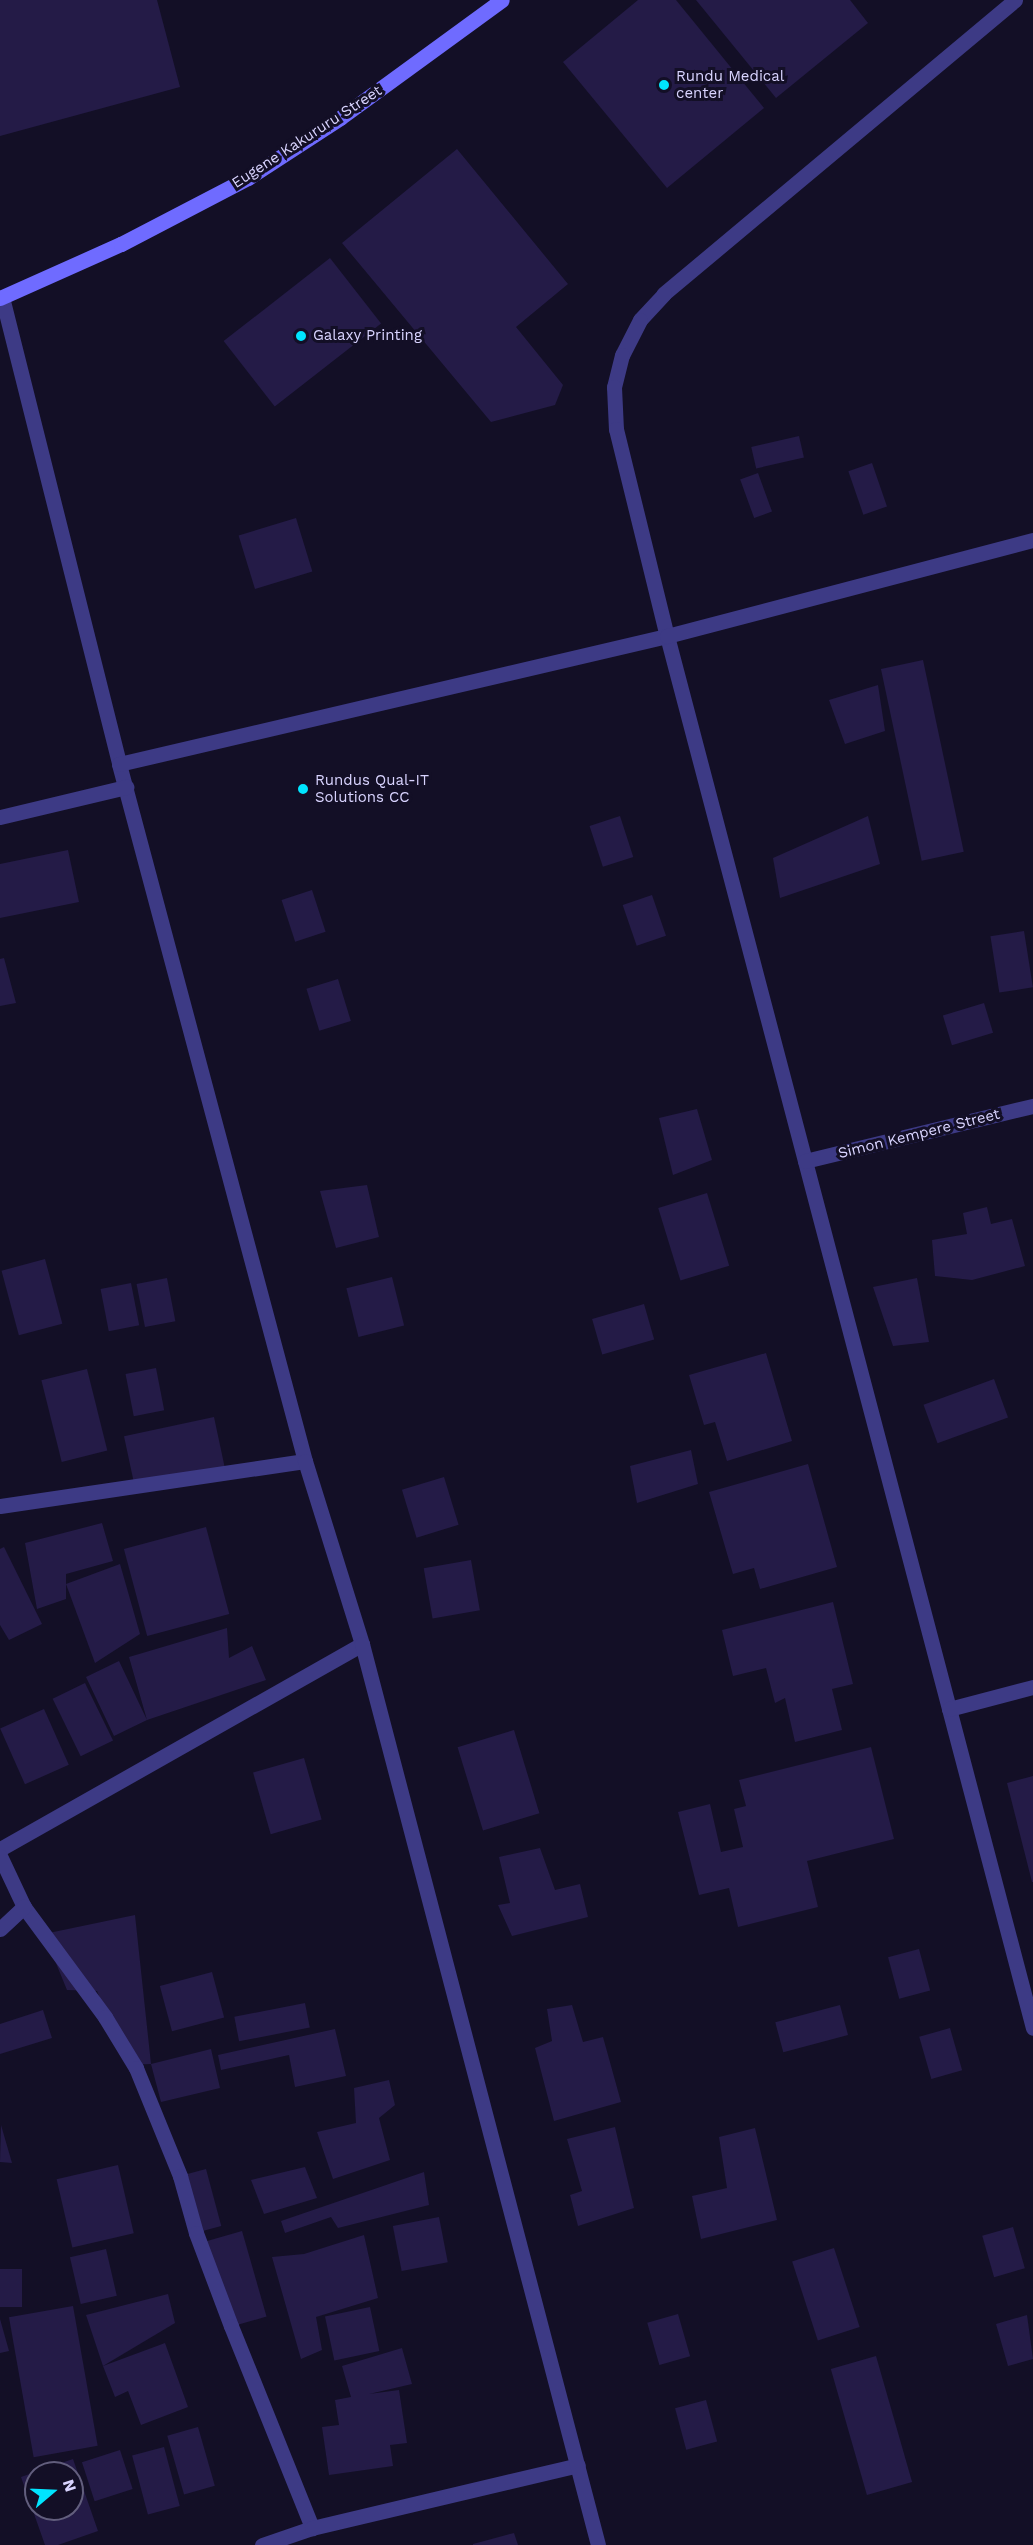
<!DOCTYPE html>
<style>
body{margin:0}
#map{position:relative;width:1033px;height:2545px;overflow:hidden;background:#130f26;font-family:"Work Sans",sans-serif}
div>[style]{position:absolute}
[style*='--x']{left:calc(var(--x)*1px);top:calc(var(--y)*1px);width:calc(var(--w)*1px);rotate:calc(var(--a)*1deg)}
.building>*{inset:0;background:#241b47;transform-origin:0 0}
.service>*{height:15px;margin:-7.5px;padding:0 7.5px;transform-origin:7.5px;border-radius:7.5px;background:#3d3a85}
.minor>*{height:15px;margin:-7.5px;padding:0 7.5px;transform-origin:7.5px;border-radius:7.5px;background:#3d3a85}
.secondary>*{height:15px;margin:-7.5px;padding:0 7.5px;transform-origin:7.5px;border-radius:7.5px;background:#6f6bff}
.dots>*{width:16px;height:16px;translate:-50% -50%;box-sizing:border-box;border:3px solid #130f26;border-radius:50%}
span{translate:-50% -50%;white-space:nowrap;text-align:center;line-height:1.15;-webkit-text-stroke:6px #130f26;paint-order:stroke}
.poi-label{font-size:15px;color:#d9d4ff}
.left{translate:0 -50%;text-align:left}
.street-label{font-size:15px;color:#d9d4ff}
.north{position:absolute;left:24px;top:2461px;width:60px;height:60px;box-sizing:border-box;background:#130f26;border:2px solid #625e7d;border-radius:50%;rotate:71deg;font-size:16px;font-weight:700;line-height:24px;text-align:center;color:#d9d4ff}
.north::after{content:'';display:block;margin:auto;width:21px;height:27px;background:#00e5ff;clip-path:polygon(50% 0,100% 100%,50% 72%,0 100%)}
</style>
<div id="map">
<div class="building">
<i style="clip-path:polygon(0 0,157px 0,180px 87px,0 136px)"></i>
<i style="clip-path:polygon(638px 0,676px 0,764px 108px,667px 188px,563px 62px)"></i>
<i style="clip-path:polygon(696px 0,850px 0,868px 23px,776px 98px)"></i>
<i style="clip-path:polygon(457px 149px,568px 284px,516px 327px,563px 385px,555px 405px,491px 422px,342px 243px)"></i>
<i style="left:330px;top:258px;width:83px;height:135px;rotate:52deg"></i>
<i style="left:799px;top:436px;width:22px;height:49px;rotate:77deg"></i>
<i style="left:872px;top:463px;width:46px;height:25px;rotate:71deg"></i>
<i style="left:758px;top:473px;width:41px;height:19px;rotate:70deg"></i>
<i style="left:296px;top:518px;width:56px;height:60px;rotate:73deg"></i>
<i style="left:923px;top:660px;width:196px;height:43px;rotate:78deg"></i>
<i style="clip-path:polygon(878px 685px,885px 731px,845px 744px,829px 700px)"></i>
<i style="left:620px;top:816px;width:43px;height:32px;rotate:72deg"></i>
<i style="clip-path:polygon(868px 816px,880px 864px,780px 898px,773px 858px)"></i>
<i style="clip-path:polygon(68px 850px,79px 902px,0 918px,0 864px)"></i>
<i style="left:312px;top:890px;width:44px;height:32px;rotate:72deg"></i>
<i style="left:652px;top:895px;width:43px;height:31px;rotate:71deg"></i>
<i style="left:1024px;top:931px;width:57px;height:34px;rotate:81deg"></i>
<i style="clip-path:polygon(4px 958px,16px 1003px,0 1006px,0 959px)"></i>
<i style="left:338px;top:979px;width:44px;height:33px;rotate:73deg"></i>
<i style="left:984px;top:1003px;width:31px;height:43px;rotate:73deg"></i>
<i style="clip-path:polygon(697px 1109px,712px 1160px,673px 1175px,659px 1118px)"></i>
<i style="clip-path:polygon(367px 1185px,379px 1237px,336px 1248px,320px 1191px)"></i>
<i style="left:707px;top:1193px;width:76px;height:51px;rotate:73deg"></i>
<i style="clip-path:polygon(987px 1207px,991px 1224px,1012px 1219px,1025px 1266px,972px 1280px,935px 1276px,932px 1240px,967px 1234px,963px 1213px)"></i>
<i style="left:45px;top:1259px;width:67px;height:45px;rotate:75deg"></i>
<i style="left:392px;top:1277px;width:50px;height:47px;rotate:76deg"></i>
<i style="left:167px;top:1278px;width:44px;height:31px;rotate:79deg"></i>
<i style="clip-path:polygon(917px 1278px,929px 1342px,893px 1346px,873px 1287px)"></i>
<i style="left:131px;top:1283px;width:43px;height:31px;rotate:79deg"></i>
<i style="left:644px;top:1304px;width:37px;height:54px;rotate:74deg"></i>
<i style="clip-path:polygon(766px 1353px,792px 1441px,727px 1461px,715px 1422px,704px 1425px,689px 1375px)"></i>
<i style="left:156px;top:1368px;width:43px;height:31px;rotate:79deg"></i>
<i style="left:87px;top:1369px;width:84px;height:47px;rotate:76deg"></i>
<i style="left:994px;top:1379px;width:41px;height:75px;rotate:70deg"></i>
<i style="left:214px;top:1417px;width:53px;height:92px;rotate:78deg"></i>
<i style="clip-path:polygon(691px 1450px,698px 1484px,637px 1503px,630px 1466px)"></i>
<i style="clip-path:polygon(808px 1464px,837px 1567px,760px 1589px,754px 1568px,733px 1574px,709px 1492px)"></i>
<i style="left:444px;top:1477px;width:50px;height:44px;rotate:73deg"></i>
<i style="clip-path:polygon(102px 1523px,113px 1561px,66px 1574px,66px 1599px,37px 1609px,25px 1543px)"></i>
<i style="left:206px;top:1527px;width:90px;height:85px;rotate:75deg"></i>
<i style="clip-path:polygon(4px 1547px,42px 1624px,9px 1640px,0 1625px,0 1549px)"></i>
<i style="left:471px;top:1560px;width:51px;height:48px;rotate:80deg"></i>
<i style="clip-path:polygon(120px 1564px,140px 1634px,95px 1663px,66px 1584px)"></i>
<i style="clip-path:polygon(833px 1602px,853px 1684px,832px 1689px,842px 1730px,795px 1742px,785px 1698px,775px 1703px,766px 1668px,733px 1676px,722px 1630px)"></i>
<i style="clip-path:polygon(227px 1628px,229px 1658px,252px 1646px,266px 1680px,147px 1720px,114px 1736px,86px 1677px,119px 1661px,147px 1720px,129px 1657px)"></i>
<i style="left:85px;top:1683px;width:64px;height:36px;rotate:64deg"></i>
<i style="left:44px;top:1709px;width:61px;height:48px;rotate:66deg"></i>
<i style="left:514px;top:1730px;width:87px;height:59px;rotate:73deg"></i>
<i style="clip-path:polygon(871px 1747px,894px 1839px,807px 1861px,818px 1907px,738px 1927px,729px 1888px,699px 1895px,678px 1812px,710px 1804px,721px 1852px,743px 1847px,734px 1809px,746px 1806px,739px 1780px)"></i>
<i style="left:304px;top:1758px;width:64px;height:53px;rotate:74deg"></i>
<i style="clip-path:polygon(1033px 1776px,1033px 1882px,1032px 1882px,1007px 1783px)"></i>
<i style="clip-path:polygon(540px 1848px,555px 1890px,580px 1884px,588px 1917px,512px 1936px,498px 1905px,510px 1903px,499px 1857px)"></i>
<i style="clip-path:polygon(135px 1915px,151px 2064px,211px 2049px,220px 2088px,161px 2102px,151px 2064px,127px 2065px,97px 1991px,67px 1990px,44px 1934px)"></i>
<i style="left:919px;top:1949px;width:43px;height:32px;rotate:75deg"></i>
<i style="left:212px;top:1972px;width:47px;height:54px;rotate:75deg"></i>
<i style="left:305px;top:2003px;width:25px;height:72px;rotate:79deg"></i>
<i style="clip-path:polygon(572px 2005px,583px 2042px,603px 2037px,621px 2102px,554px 2121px,535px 2048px,552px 2041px,547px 2009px)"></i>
<i style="left:840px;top:2005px;width:31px;height:67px;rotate:75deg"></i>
<i style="clip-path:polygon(43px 2010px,52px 2038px,0 2054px,0 2024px)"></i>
<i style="left:950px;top:2028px;width:44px;height:32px;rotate:74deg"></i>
<i style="clip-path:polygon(335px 2029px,346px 2076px,295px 2087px,289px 2055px,221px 2070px,218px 2055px)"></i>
<i style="clip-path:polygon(389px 2080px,395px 2105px,379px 2118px,390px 2160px,333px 2179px,317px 2132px,356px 2123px,354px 2088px)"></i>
<i style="clip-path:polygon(1px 2125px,12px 2163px,0 2162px)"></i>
<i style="clip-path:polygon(615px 2127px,634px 2208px,578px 2226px,570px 2195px,582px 2191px,567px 2139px)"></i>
<i style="clip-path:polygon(755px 2128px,777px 2220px,701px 2239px,692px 2196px,727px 2188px,719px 2137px)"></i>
<i style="left:118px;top:2165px;width:70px;height:63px;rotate:77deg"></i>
<i style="clip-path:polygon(305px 2167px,317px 2198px,264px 2214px,251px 2180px)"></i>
<i style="left:206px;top:2169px;width:59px;height:27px;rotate:75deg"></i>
<i style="clip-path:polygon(424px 2172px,429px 2205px,338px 2228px,331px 2217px,285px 2233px,281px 2221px)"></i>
<i style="left:439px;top:2217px;width:46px;height:47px;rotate:79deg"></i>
<i style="left:1013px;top:2227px;width:43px;height:32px;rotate:74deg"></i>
<i style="left:242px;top:2231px;width:89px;height:38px;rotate:74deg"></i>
<i style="clip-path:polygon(364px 2235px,378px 2298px,316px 2317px,322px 2350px,301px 2359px,272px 2257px,304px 2254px)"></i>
<i style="left:834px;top:2248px;width:83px;height:44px;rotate:72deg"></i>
<i style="left:106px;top:2249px;width:48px;height:37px;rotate:77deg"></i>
<i style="left:0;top:2269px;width:22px;height:38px"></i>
<i style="clip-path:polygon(168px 2294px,175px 2323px,103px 2366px,86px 2315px)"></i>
<i style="left:73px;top:2306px;width:142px;height:65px;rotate:80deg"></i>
<i style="left:370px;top:2307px;width:45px;height:46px;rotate:78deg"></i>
<i style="left:678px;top:2314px;width:44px;height:32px;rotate:74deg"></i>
<i style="clip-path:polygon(1027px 2315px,1033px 2359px,1008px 2366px,996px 2324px)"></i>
<i style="clip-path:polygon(0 2319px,9px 2351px,0 2353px)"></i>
<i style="clip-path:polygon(165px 2343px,188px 2407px,141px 2425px,128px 2391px,115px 2397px,103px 2366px)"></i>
<i style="clip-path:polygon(402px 2348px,412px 2384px,369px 2394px,399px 2390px,407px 2443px,390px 2445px,393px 2466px,329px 2475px,322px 2427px,339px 2425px,335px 2400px,351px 2397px,342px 2366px)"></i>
<i style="left:876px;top:2356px;width:131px;height:47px;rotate:74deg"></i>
<i style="left:706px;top:2400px;width:43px;height:32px;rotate:75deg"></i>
<i style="left:198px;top:2427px;width:61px;height:32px;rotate:74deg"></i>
<i style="left:164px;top:2447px;width:61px;height:33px;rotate:75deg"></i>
<i style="left:120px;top:2450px;width:41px;height:40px;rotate:72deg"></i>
<i style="clip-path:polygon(evenodd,73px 2459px,98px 2531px,58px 2545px,45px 2545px,21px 2477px,73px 2459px,36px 2473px,72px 2473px,72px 2509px,36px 2509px,36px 2473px)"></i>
<i style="clip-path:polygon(514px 2533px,518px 2545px,473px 2545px,473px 2544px)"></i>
</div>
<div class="service">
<i style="--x:0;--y:1506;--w:308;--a:-8.4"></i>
<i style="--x:0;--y:1849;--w:416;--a:-29.5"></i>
<i style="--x:0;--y:1856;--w:56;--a:64.8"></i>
<i style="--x:24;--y:1907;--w:137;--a:53.6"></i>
<i style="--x:105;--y:2017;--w:60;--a:58.7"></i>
<i style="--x:136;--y:2068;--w:117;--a:67.8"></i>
<i style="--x:180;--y:2176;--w:59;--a:74.3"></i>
<i style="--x:196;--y:2233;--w:99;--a:69.4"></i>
<i style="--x:231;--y:2326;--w:218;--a:68.1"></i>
<i style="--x:0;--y:1929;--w:33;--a:-43"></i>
<i style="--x:262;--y:2545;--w:53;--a:-18.8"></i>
<i style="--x:312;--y:2528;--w:273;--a:-13.3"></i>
</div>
<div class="minor">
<i style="--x:1015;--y:0;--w:458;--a:140.1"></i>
<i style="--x:664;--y:294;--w:35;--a:133"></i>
<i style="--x:640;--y:320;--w:39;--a:117"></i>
<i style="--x:622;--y:355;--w:33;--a:104"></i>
<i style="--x:614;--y:387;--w:42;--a:87.3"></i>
<i style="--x:616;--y:429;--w:213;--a:76.2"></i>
<i style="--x:667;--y:636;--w:1439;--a:75.27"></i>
<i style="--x:2;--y:297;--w:481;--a:75.9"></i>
<i style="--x:119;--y:764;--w:721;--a:75.06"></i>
<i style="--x:305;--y:1461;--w:192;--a:72.7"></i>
<i style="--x:362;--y:1644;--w:931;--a:75.32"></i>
<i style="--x:119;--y:764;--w:563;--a:-13.15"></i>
<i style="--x:667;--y:636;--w:378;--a:-14.7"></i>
<i style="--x:0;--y:817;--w:130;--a:-13.4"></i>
<i style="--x:805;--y:1161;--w:235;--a:-13.6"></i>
<i style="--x:949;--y:1709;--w:87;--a:-14.7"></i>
</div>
<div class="secondary">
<i style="--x:0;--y:298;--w:133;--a:-24.1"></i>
<i style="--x:121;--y:244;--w:143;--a:-27.5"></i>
<i style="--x:248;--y:178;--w:110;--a:-33.1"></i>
<i style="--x:340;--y:118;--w:200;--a:-36.1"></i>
</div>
<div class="dots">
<i style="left:664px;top:85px;background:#00e5ff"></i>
<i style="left:301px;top:336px;background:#00e5ff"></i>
<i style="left:303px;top:789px;background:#00e5ff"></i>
</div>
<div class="poi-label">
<span class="left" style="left:676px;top:85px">Rundu Medical<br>center</span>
<span class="left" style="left:313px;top:336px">Galaxy Printing</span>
<span class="left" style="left:315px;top:789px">Rundus Qual-IT<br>Solutions CC</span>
</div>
<div class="street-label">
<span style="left:307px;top:137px;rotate:-33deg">Eugene Kakururu Street</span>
<span style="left:919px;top:1134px;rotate:-14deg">Simon Kempere Street</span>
</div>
<div class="north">N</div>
</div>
